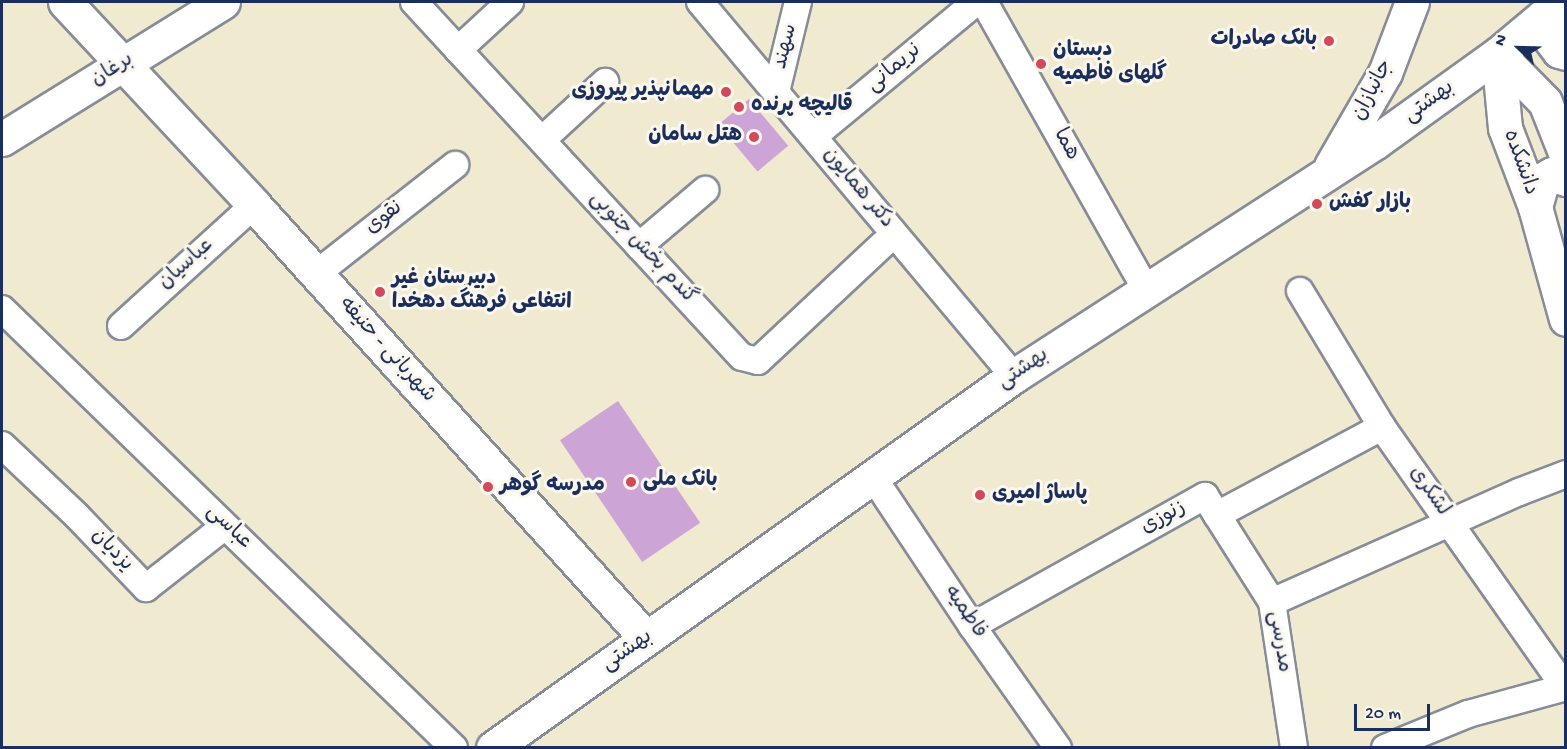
<!DOCTYPE html>
<meta charset="utf-8">
<style>
body{margin:0}
#map{position:relative;width:1567px;height:749px;overflow:hidden;background:#f0ead1;font-family:"Gochi Hand","Playpen Sans Arabic",sans-serif}
div>[style]{position:absolute}
[style*='--x']{left:calc(var(--x)*1px);top:calc(var(--y)*1px);width:calc(var(--w)*1px);rotate:calc(var(--a)*1deg)}
.building>*{inset:0;background:#cca5d6;transform-origin:0 0}
.roads{filter:drop-shadow(2px 0 #868c98) drop-shadow(-2px 0 #868c98) drop-shadow(0 2px #868c98) drop-shadow(0 -2px #868c98)}
.minor>*{height:26px;margin:-13px;padding:0 13px;transform-origin:13px;border-radius:13px;background:#fff}
.major>*{height:33px;margin:-16.5px;padding:0 16.5px;transform-origin:16.5px;border-radius:16.5px;background:#fff}
.dots>*{width:16px;height:16px;translate:-50% -50%;box-sizing:border-box;border:3px solid #fbf7ec;border-radius:50%}
span{translate:-50% -50%;white-space:nowrap;text-align:center;line-height:1.15;-webkit-text-stroke:6px #fbf7ec;paint-order:stroke}
.poi-label{font-size:21px;color:#1b2f5e;font-weight:700}
.right{translate:-100% -50%;text-align:right}
.left{translate:0 -50%;text-align:left}
.street-label{font-size:21px;color:#1b2f5e}
.frame{position:absolute;inset:0;border:3px solid #1b2f5e;pointer-events:none}
.north{position:absolute;left:1489px;top:18px;width:60px;height:60px;-webkit-text-stroke:4px #fbf7ec;paint-order:stroke;rotate:293deg;font-size:16px;font-weight:700;line-height:24px;text-align:center;color:#1b2f5e}
.north::after{content:'';display:block;margin:auto;width:21px;height:27px;background:#1b2f5e;clip-path:polygon(50% 0,100% 100%,50% 72%,0 100%)}
.scale{position:absolute;left:1354px;top:704px;width:76px;height:27px;box-sizing:border-box;border:3px solid #1b2f5e;border-top:0;padding-left:8px;font-size:18px;line-height:21px;white-space:nowrap;color:#1b2f5e;-webkit-text-stroke:4px #fbf7ec;paint-order:stroke}
</style>
<div id="map">
<div class="building">
<i style="left:749px;top:99px;width:61px;height:40px;rotate:50deg"></i>
<i style="left:618px;top:401px;width:147px;height:70px;rotate:56deg"></i>
</div>
<div class="roads">
<div class="minor">
<i style="--x:414;--y:2;--w:483;--a:47.3"></i>
<i style="--x:742;--y:357;--w:16;--a:14"></i>
<i style="--x:758;--y:361;--w:171;--a:-43.1"></i>
<i style="--x:700;--y:2;--w:488;--a:50"></i>
<i style="--x:984;--y:2;--w:330;--a:60.6"></i>
<i style="--x:458;--y:50;--w:71;--a:-42.7"></i>
<i style="--x:776;--y:92;--w:93;--a:-76.3"></i>
<i style="--x:814;--y:136;--w:210;--a:-39.6"></i>
<i style="--x:542;--y:140;--w:86;--a:-42.6"></i>
<i style="--x:639;--y:246;--w:87;--a:-40.3"></i>
<i style="--x:316;--y:274;--w:177;--a:-38.1"></i>
<i style="--x:1300;--y:291;--w:159;--a:58.9"></i>
<i style="--x:1382;--y:427;--w:318;--a:54.9"></i>
<i style="--x:2;--y:309;--w:630;--a:44.16"></i>
<i style="--x:121;--y:326;--w:180;--a:-42.3"></i>
<i style="--x:2;--y:445;--w:103;--a:43.4"></i>
<i style="--x:77;--y:516;--w:100;--a:46.2"></i>
<i style="--x:146;--y:588;--w:100;--a:-38.1"></i>
<i style="--x:873;--y:477;--w:179;--a:56.4"></i>
<i style="--x:972;--y:626;--w:149;--a:54.8"></i>
<i style="--x:1217;--y:515;--w:103;--a:57.7"></i>
<i style="--x:1272;--y:602;--w:148;--a:81.4"></i>
<i style="--x:1272;--y:602;--w:270;--a:-24"></i>
<i style="--x:1519;--y:492;--w:50;--a:-21"></i>
<i style="--x:972;--y:626;--w:267;--a:-29.2"></i>
<i style="--x:1205;--y:496;--w:22;--a:58"></i>
<i style="--x:1217;--y:515;--w:187;--a:-28.1"></i>
<i style="--x:1385;--y:748;--w:90;--a:-22.3"></i>
<i style="--x:1468;--y:714;--w:102;--a:-15.4"></i>
</div>
<div class="major">
<i style="--x:65;--y:2;--w:277;--a:47"></i>
<i style="--x:254;--y:205;--w:584;--a:47.85"></i>
<i style="--x:1548;--y:12;--w:23;--a:92"></i>
<i style="--x:1547;--y:35;--w:20;--a:53"></i>
<i style="--x:1559;--y:51;--w:7;--a:16"></i>
<i style="--x:1498;--y:54;--w:74;--a:84.6"></i>
<i style="--x:1505;--y:128;--w:85;--a:69.2"></i>
<i style="--x:1535;--y:207;--w:116;--a:74.5"></i>
<i style="--x:1498;--y:54;--w:67;--a:45.6"></i>
<i style="--x:1545;--y:102;--w:57;--a:68.4"></i>
<i style="--x:2;--y:139;--w:260;--a:-31.8"></i>
<i style="--x:1331;--y:166;--w:108;--a:-59.9"></i>
<i style="--x:1385;--y:73;--w:76;--a:-69.2"></i>
<i style="--x:1535;--y:207;--w:29;--a:-74"></i>
<i style="--x:1543;--y:179;--w:10;--a:-29"></i>
<i style="--x:1552;--y:174;--w:15;--a:20"></i>
<i style="--x:493;--y:748;--w:640;--a:-35.53"></i>
<i style="--x:1014;--y:376;--w:429;--a:-32.9"></i>
<i style="--x:1374;--y:143;--w:153;--a:-35.7"></i>
<i style="--x:1498;--y:54;--w:81;--a:-40"></i>
</div>
</div>
<div class="dots">
<i style="left:1329px;top:41px;background:#d1495b"></i>
<i style="left:1041px;top:64px;background:#d1495b"></i>
<i style="left:726px;top:92px;background:#d1495b"></i>
<i style="left:739px;top:107px;background:#d1495b"></i>
<i style="left:754px;top:137px;background:#d1495b"></i>
<i style="left:1317px;top:204px;background:#d1495b"></i>
<i style="left:380px;top:292px;background:#d1495b"></i>
<i style="left:631px;top:482px;background:#d1495b"></i>
<i style="left:488px;top:487px;background:#d1495b"></i>
<i style="left:980px;top:495px;background:#d1495b"></i>
</div>
<div class="poi-label">
<span class="right" style="left:1317px;top:41px">بانک صادرات</span>
<span class="left" style="left:1053px;top:64px">دبستان<br>گلهای فاطمیه</span>
<span class="right" style="left:714px;top:92px">مهمانپذیر پیروزی</span>
<span class="left" style="left:751px;top:107px">قالیچه پرنده</span>
<span class="right" style="left:742px;top:137px">هتل سامان</span>
<span class="left" style="left:1329px;top:204px">بازار کفش</span>
<span class="left" style="left:392px;top:292px">دبیرستان غیر<br>انتفاعی فرهنگ دهخدا</span>
<span class="left" style="left:643px;top:482px">بانک ملی</span>
<span class="left" style="left:500px;top:487px">مدرسه گوهر</span>
<span class="left" style="left:992px;top:495px">پاساژ امیری</span>
</div>
<div class="street-label">
<span style="left:787px;top:47px;rotate:-76deg">سهند</span>
<span style="left:895px;top:69px;rotate:-40deg">نریمانی</span>
<span style="left:113px;top:71px;rotate:-32deg">برغان</span>
<span style="left:1374px;top:91px;rotate:-63deg">جانبازان</span>
<span style="left:1430px;top:103px;rotate:-36deg">بهشتی</span>
<span style="left:1065px;top:145px;rotate:61deg">هما</span>
<span style="left:1519px;top:163px;rotate:70deg">دانشکده</span>
<span style="left:857px;top:189px;rotate:50deg">دکتر همایون</span>
<span style="left:385px;top:219px;rotate:-38deg">نقوی</span>
<span style="left:642px;top:249px;rotate:47deg">گندم بخش جنوبی</span>
<span style="left:187px;top:265px;rotate:-42deg">عباسیان</span>
<span style="left:386px;top:351px;rotate:48deg">شهربانی - حنیفه</span>
<span style="left:1024px;top:370px;rotate:-34deg">بهشتی</span>
<span style="left:1428px;top:492px;rotate:55deg">لشکری</span>
<span style="left:1164px;top:519px;rotate:-29deg">زنوزی</span>
<span style="left:228px;top:528px;rotate:44deg">عباسی</span>
<span style="left:111px;top:551px;rotate:46deg">یزدیان</span>
<span style="left:964px;top:613px;rotate:56deg">فاطمیه</span>
<span style="left:1278px;top:642px;rotate:81deg">مدرسی</span>
<span style="left:628px;top:652px;rotate:-35deg">بهشتی</span>
</div>
<div class="frame"></div>
<div class="north">N</div>
<div class="scale">20 m</div>
</div>
